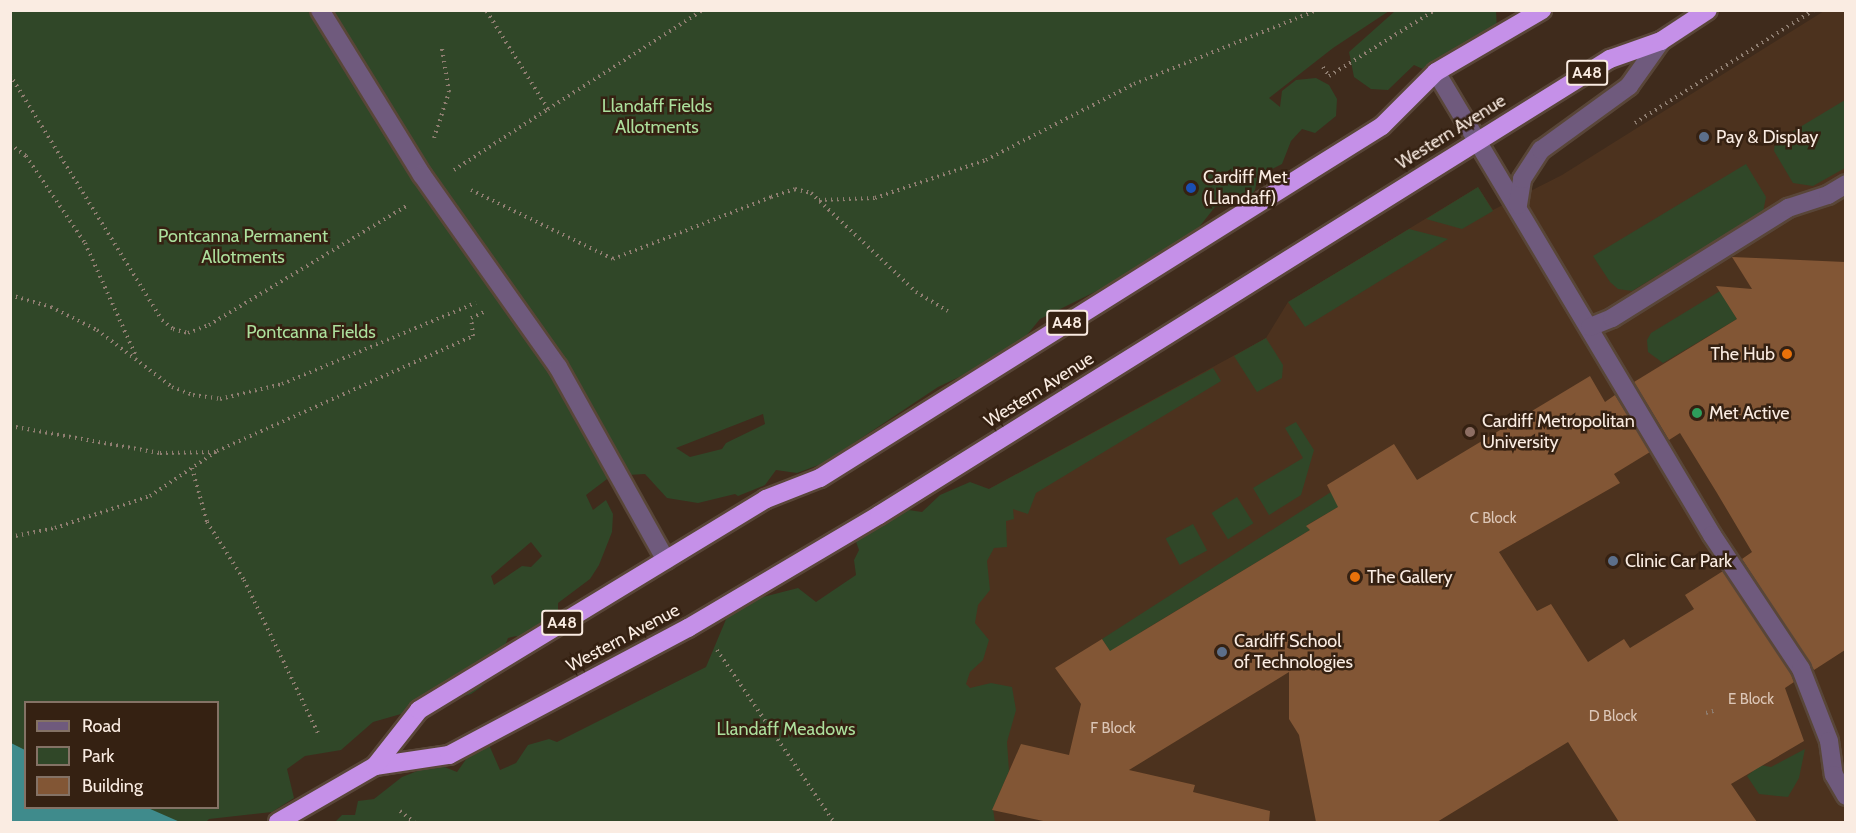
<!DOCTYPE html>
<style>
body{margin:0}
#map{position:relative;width:1856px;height:833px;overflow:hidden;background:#3f2b1c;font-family:Cabin,sans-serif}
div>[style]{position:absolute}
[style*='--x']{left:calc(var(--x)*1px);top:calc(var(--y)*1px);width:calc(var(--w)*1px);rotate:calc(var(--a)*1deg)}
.built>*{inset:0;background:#4c321e}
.green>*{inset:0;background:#304728;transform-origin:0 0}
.water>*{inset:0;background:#3f8b8c}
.building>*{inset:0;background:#825635}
.path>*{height:4px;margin-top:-2px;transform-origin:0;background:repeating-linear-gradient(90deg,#8f7e71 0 1.5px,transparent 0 6px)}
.roads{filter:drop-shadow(2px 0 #594638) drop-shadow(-2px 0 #594638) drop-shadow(0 2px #594638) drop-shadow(0 -2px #594638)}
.minor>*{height:18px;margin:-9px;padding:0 9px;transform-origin:9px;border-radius:9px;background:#6f5a7d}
.highway>*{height:18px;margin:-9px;padding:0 9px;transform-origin:9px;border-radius:9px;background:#c590e8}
.dots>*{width:16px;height:16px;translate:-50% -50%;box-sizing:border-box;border:3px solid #352112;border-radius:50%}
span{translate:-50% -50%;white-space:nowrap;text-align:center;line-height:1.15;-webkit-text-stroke:5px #352112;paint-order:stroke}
.number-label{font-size:15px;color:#dcc6b7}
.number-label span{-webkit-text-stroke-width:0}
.shield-label span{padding:2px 4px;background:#352112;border:2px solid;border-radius:4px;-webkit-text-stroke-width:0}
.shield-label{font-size:16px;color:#faece2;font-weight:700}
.park-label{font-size:18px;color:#acdf9c}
.street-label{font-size:18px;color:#faece2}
.poi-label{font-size:18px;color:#faece2}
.left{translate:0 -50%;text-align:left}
.right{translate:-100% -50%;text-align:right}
.frame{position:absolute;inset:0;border:12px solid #faece2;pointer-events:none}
.legend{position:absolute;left:24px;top:701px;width:195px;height:108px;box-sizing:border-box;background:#352112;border:2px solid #847265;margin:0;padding:8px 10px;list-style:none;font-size:18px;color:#faece2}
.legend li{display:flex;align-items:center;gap:12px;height:30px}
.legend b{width:30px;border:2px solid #847265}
</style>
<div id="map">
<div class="built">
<i style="clip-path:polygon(1824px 11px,1845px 11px,1845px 822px,938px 822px,976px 496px,1266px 338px,1288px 302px,1478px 187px,1493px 210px,1562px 175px)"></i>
</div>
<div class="green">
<i style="clip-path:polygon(evenodd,10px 11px,1389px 11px,1333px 48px,1269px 98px,1280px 107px,1282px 91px,1296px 80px,1316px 78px,1329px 85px,1337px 99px,1336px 116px,1315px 133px,1302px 129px,1291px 141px,1282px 164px,1258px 176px,1255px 190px,1244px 205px,1215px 207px,1192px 236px,1129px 275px,1040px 319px,1022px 341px,995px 360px,938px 387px,824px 463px,797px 473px,776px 470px,765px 485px,738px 496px,735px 494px,698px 503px,667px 498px,645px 474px,611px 476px,586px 495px,593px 510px,606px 500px,613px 514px,612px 532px,599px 565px,590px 579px,558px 603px,558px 617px,524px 640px,516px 636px,508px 638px,495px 671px,481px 687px,471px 694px,373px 722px,341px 750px,305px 756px,287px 769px,294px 798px,272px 812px,209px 819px,206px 822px,112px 822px,90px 808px,218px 808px,218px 702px,26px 702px,25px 770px,11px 764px,10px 11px,763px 414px,765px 424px,726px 443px,722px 449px,690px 457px,676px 448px,763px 414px,10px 11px,531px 542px,542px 556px,531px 567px,522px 566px,494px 585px,491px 576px,531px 542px)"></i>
<i style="clip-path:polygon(1395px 11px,1496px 10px,1497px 30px,1427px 71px,1414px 65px,1388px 90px,1371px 89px,1354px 77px,1349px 52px)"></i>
<i style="clip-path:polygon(1845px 100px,1845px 168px,1813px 186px,1793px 183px,1774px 151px,1775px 142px)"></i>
<i style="clip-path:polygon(1746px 164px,1766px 197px,1763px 212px,1632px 291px,1618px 289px,1610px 282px,1593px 256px)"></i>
<i style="clip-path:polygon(1478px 187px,1493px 211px,1462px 229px,1426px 219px)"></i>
<i style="clip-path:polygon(1409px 229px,1448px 239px,1305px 327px,1288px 302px)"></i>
<i style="clip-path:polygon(1720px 291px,1737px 319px,1663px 363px,1648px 352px,1647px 340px,1651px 333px)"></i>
<i style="clip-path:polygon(1266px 338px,1283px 365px,1282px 378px,1257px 392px,1234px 356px)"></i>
<i style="clip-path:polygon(1213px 368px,1221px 381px,1036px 493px,1028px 514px,1013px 509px,1014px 519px,1006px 521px,1007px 547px,994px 548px,987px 561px,990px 590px,978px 605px,975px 623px,989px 640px,983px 660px,970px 672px,966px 684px,970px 688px,991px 683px,1012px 687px,1016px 710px,1007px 742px,1009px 771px,993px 809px,995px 822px,335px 822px,342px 815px,355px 815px,358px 801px,374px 799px,402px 777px,420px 770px,437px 764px,457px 772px,474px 748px,489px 745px,500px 770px,516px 763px,528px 745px,549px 739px,557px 742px,706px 667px,732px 605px,798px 588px,816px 602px,856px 575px,854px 560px,859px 550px,855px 539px,902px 509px,922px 512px,940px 495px,970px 482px,989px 489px)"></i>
<i style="clip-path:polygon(1296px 422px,1314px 450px,1301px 495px,1269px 515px,1253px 488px,1303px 458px,1285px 428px)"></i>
<i style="clip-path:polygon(1331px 492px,1340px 506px,1307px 525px,1310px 530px,1141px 632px,1122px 670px,1102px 639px)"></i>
<i style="left:1237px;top:497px;width:31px;height:30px;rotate:58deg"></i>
<i style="left:1193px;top:524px;width:30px;height:31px;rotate:62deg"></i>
<i style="clip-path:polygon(1805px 749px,1799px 778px,1788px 797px,1759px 794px,1747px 776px,1760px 765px,1771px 767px)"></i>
</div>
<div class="water">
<i style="clip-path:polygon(11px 743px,25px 750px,26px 808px,148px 808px,180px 822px,11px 822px)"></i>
</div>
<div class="building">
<i style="clip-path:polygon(1732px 257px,1845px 262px,1845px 650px,1814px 670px,1742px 559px,1752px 552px,1717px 493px,1680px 433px,1669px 440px,1634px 382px,1737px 319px,1716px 286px,1752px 289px)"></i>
<i style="clip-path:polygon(1590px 376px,1605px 402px,1615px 395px,1650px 452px,1614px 474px,1620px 483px,1499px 552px,1537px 611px,1551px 604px,1588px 662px,1624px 639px,1630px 648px,1694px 609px,1685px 595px,1723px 571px,1791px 674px,1794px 682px,1785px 688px,1804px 741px,1731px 784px,1757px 822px,1619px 822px,1568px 742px,1437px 822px,1316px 822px,1299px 735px,1289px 719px,1289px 672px,1129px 770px,1195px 785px,1193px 792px,1270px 811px,1269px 822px,1048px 822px,992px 810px,1021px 744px,1069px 755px,1081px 704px,1055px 668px,1102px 639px,1110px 651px,1310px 530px,1306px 526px,1338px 507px,1327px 485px,1394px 444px,1417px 480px)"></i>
</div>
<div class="path">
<i style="--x:1323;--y:67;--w:11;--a:56"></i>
<i style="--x:1329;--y:76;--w:125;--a:-31.9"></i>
<i style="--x:10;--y:75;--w:288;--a:58.2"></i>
<i style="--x:162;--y:320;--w:14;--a:39"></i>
<i style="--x:173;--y:329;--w:16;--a:15"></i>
<i style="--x:188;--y:333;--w:22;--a:-21"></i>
<i style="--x:209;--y:325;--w:232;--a:-31.1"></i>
<i style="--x:548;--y:109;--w:184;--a:-32.6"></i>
<i style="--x:1635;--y:123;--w:212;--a:-32.3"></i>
<i style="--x:434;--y:138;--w:48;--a:-71.9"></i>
<i style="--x:449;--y:92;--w:44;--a:-99.2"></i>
<i style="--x:10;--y:144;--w:20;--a:37"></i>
<i style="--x:26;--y:156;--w:105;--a:55.9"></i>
<i style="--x:85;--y:243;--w:126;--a:65.7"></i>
<i style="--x:454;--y:170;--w:112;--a:-33"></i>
<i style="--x:548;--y:109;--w:117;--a:-122.1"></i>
<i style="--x:471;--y:190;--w:158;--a:25.9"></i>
<i style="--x:613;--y:259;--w:170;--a:-21.4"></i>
<i style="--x:771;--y:197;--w:25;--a:-18"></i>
<i style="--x:795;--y:189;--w:16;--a:14"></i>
<i style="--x:811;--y:193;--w:144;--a:43.3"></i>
<i style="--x:916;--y:292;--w:37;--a:31"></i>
<i style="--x:819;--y:200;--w:56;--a:-2"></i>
<i style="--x:875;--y:198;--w:117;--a:-18.9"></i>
<i style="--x:986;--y:160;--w:166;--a:-27.2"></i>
<i style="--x:1134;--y:84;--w:197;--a:-22"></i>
<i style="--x:10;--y:295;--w:43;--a:16.3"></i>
<i style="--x:51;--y:307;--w:51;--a:26.6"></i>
<i style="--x:97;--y:330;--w:94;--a:37.2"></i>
<i style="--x:172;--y:387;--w:22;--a:21"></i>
<i style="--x:193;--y:395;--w:27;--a:8"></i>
<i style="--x:220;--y:399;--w:64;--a:-13.6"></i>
<i style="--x:282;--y:384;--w:210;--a:-22.7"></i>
<i style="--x:10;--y:426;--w:152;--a:10.2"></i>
<i style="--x:160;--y:453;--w:57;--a:-1"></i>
<i style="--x:192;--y:468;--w:56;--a:74.5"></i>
<i style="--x:207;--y:522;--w:69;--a:57.5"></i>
<i style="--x:244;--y:580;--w:172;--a:64.2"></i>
<i style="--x:10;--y:537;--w:46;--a:-11.3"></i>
<i style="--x:55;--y:528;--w:100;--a:-18.6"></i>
<i style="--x:150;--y:496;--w:81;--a:-33.9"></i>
<i style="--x:217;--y:451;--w:281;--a:-24.2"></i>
<i style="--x:473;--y:336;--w:18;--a:-96"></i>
<i style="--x:471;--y:318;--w:14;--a:-25"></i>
<i style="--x:717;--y:650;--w:208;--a:55.8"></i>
<i style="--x:1706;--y:713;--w:11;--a:-15"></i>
<i style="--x:400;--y:811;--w:18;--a:38"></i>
</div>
<div class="roads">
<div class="minor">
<i style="--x:320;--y:10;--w:194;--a:58.3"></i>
<i style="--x:422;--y:175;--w:235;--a:54.7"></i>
<i style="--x:558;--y:367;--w:221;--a:60.8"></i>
<i style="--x:1436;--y:72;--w:539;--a:59.2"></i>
<i style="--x:1712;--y:535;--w:161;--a:56.4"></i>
<i style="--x:1801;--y:669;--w:77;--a:68.7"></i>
<i style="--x:1829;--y:741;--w:34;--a:82"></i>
<i style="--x:1834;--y:775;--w:24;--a:60"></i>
<i style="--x:1518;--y:205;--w:26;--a:-81"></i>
<i style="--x:1522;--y:179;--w:35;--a:-57"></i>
<i style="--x:1541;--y:150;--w:109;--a:-36"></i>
<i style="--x:1629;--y:86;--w:55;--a:-54.6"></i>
<i style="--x:1590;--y:327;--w:24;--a:-22"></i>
<i style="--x:1612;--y:318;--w:208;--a:-32"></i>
<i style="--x:1788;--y:208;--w:42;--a:-18"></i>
<i style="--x:1828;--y:195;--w:21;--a:-31"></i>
</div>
<div class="highway">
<i style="--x:375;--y:766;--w:75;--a:-8.5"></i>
<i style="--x:449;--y:755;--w:271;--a:-28"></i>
<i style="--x:688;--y:628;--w:222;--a:-30.6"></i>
<i style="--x:879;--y:515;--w:862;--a:-31.96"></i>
<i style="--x:1610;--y:59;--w:54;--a:-19.4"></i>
<i style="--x:1661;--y:41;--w:56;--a:-33.4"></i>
<i style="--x:278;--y:822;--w:112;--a:-30"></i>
<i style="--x:375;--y:766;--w:71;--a:-51.8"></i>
<i style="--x:419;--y:710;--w:406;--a:-31.3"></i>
<i style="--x:766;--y:499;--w:58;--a:-21.3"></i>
<i style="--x:820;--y:478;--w:663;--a:-32.06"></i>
<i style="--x:1382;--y:126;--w:76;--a:-45"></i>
<i style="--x:1436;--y:72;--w:123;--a:-30.3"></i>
</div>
</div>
<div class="dots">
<i style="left:1704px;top:137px;background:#5c6f8a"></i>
<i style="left:1191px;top:188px;background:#1a4fb4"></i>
<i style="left:1787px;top:354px;background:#e8710a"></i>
<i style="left:1697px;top:413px;background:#2e9e5b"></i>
<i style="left:1470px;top:432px;background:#8d6e63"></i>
<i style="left:1613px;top:561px;background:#5c6f8a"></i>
<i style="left:1355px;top:577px;background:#e8710a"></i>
<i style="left:1222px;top:652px;background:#5c6f8a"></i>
</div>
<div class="number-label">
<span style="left:1493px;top:519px">C Block</span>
<span style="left:1751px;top:700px">E Block</span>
<span style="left:1613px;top:717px">D Block</span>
<span style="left:1113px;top:729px">F Block</span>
</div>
<div class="shield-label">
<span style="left:1587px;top:73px">A48</span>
<span style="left:1067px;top:323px">A48</span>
<span style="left:562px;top:623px">A48</span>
</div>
<div class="park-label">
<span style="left:657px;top:117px">Llandaff Fields<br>Allotments</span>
<span style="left:243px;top:247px">Pontcanna Permanent<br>Allotments</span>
<span style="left:311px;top:332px">Pontcanna Fields</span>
<span style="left:786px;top:729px">Llandaff Meadows</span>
</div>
<div class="street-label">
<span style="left:1451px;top:132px;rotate:-32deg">Western Avenue</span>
<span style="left:1039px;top:390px;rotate:-32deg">Western Avenue</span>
<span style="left:623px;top:638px;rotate:-28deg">Western Avenue</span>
</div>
<div class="poi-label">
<span class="left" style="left:1716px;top:137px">Pay &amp; Display</span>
<span class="left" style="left:1203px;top:188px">Cardiff Met<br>(Llandaff)</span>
<span class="right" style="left:1775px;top:354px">The Hub</span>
<span class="left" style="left:1709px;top:413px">Met Active</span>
<span class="left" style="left:1482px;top:432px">Cardiff Metropolitan<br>University</span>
<span class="left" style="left:1625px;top:561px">Clinic Car Park</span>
<span class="left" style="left:1367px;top:577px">The Gallery</span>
<span class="left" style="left:1234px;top:652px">Cardiff School<br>of Technologies</span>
</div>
<div class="frame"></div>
<ul class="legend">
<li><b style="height:8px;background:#6f5a7d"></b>Road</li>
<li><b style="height:16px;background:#304728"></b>Park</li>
<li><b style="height:16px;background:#825635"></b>Building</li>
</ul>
</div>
